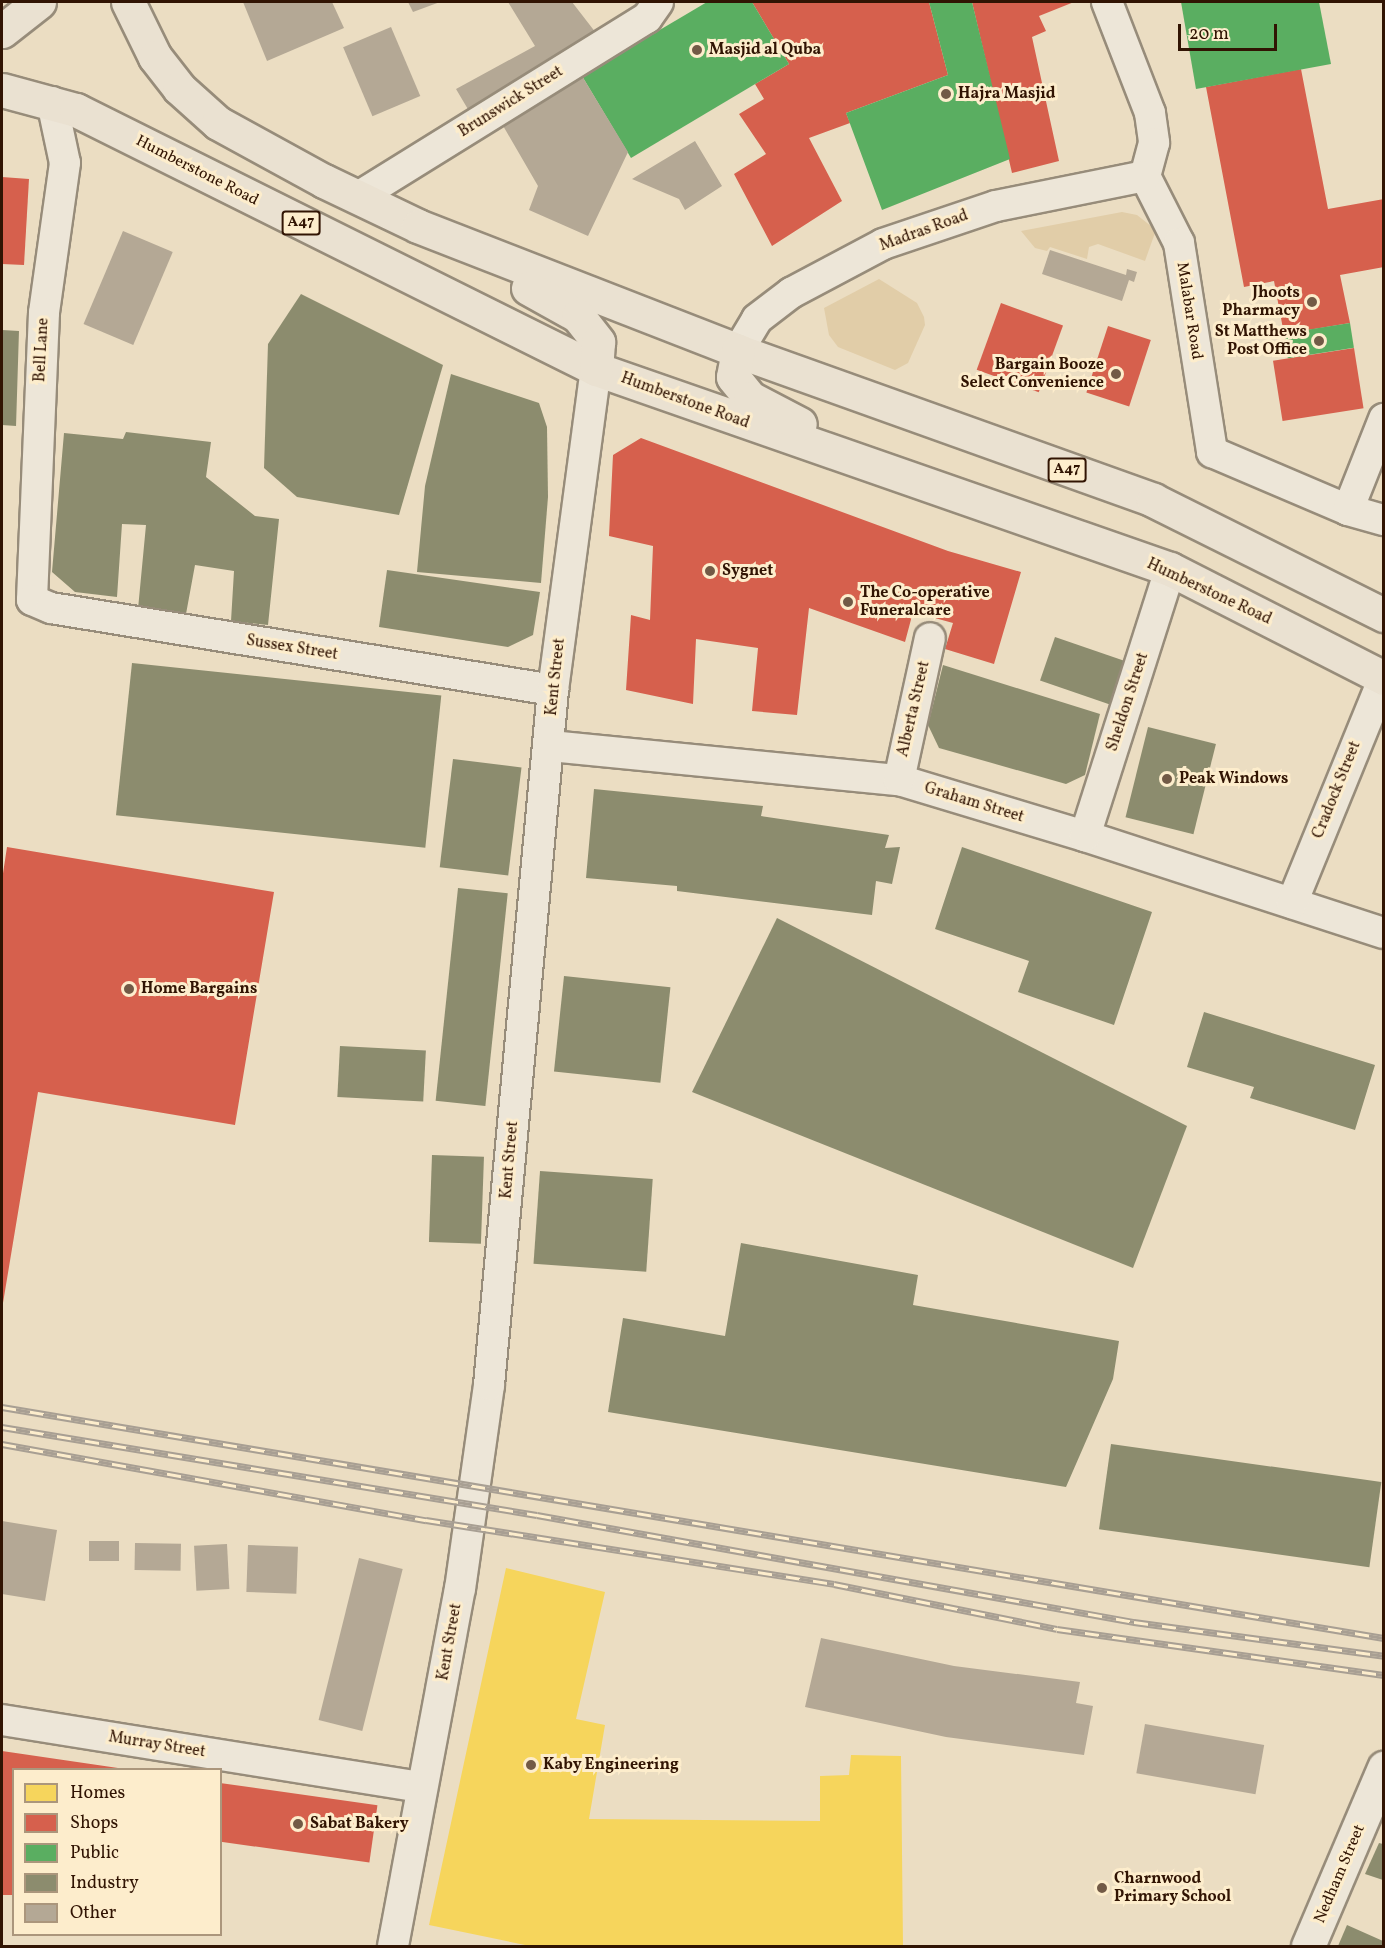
<!DOCTYPE html>
<style>
body{margin:0}
#map{position:relative;width:1385px;height:1948px;overflow:hidden;background:#ebddc2;font-family:Vollkorn,serif}
div>[style]{position:absolute}
[style*='--x']{left:calc(var(--x)*1px);top:calc(var(--y)*1px);width:calc(var(--w)*1px);rotate:calc(var(--a)*1deg)}
.green>*{inset:0;background:#e1cda8}
.homes>*{inset:0;background:#f6d55c}
.shops>*{inset:0;background:#d6604d;transform-origin:0 0}
.public>*{inset:0;background:#5aae61;transform-origin:0 0}
.industry>*{inset:0;background:#8c8c6e;transform-origin:0 0}
.building>*{inset:0;background:#b4a895;transform-origin:0 0}
.roads{filter:drop-shadow(2px 0 #978c7a) drop-shadow(-2px 0 #978c7a) drop-shadow(0 2px #978c7a) drop-shadow(0 -2px #978c7a)}
.minor>*{height:30px;margin:-15px;padding:0 15px;transform-origin:15px;border-radius:15px;background:#ede6d8}
.tertiary>*{height:33px;margin:-16.5px;padding:0 16.5px;transform-origin:16.5px;border-radius:16.5px;background:#ede6d8}
.primary>*{height:33px;margin:-16.5px;padding:0 16.5px;transform-origin:16.5px;border-radius:16.5px;background:#eae1d1}
.rail>*{height:7px;margin-top:-3.5px;transform-origin:0;background:repeating-linear-gradient(90deg,#fdedcc 0 14px,#a89f93 0 28px);box-sizing:border-box;border-block:2px solid #a89f93}
.dots>*{width:16px;height:16px;translate:-50% -50%;box-sizing:border-box;border:3px solid #fdedcc;border-radius:50%}
span{translate:-50% -50%;white-space:nowrap;text-align:center;line-height:1.15;-webkit-text-stroke:6px #fdedcc;paint-order:stroke}
.shield-label span{padding:2px 4px;background:#fdedcc;border:2px solid;border-radius:4px;-webkit-text-stroke-width:0}
.shield-label{font-size:15px;color:#311403;font-weight:700}
.poi-label{font-size:16px;color:#311403;font-weight:700}
.left{translate:0 -50%;text-align:left}
.right{translate:-100% -50%;text-align:right}
.street-label{font-size:16px;color:#311403}
.frame{position:absolute;inset:0;border:3px solid #311403;pointer-events:none}
.legend{position:absolute;left:12px;top:1768px;width:210px;height:168px;box-sizing:border-box;background:#fdedcc;border:2px solid #ab967c;margin:0;padding:8px 10px;list-style:none;font-size:18px;color:#311403}
.legend li{display:flex;align-items:center;gap:12px;height:30px}
.legend b{width:30px;border:2px solid #ab967c}
.scale{position:absolute;left:1178px;top:24px;width:99px;height:27px;box-sizing:border-box;border:3px solid #311403;border-top:0;padding-left:8px;font-size:18px;line-height:21px;white-space:nowrap;color:#311403;-webkit-text-stroke:4px #fdedcc;paint-order:stroke}
</style>
<div id="map">
<div class="green">
<i style="clip-path:polygon(1122px 212px,1137px 215px,1156px 230px,1145px 261px,1098px 244px,1089px 247px,1087px 259px,1050px 247px,1047px 251px,1035px 248px,1021px 231px)"></i>
<i style="clip-path:polygon(879px 279px,917px 303px,924px 317px,925px 325px,908px 363px,895px 370px,838px 347px,829px 335px,824px 308px)"></i>
</div>
<div class="homes">
<i style="clip-path:polygon(506px 1568px,605px 1592px,576px 1719px,605px 1725px,589px 1819px,820px 1821px,820px 1776px,849px 1775px,851px 1755px,901px 1756px,903px 1946px,530px 1946px,429px 1925px)"></i>
</div>
<div class="shops">
<i style="clip-path:polygon(752px 2px,929px 2px,948px 75px,846px 113px,850px 123px,809px 138px,842px 201px,772px 246px,734px 174px,766px 154px,739px 114px,764px 99px,755px 84px,789px 64px)"></i>
<i style="clip-path:polygon(972px 2px,1074px 2px,1039px 16px,1046px 31px,1032px 37px,1059px 161px,1012px 173px)"></i>
<i style="clip-path:polygon(1301px 69px,1328px 209px,1384px 199px,1384px 267px,1340px 275px,1350px 323px,1284px 334px,1274px 281px,1244px 287px,1206px 87px)"></i>
<i style="clip-path:polygon(2px 177px,29px 179px,24px 265px,2px 264px)"></i>
<i style="left:1001px;top:303px;width:66px;height:71px;rotate:20deg"></i>
<i style="left:1108px;top:326px;width:45px;height:70px;rotate:18deg"></i>
<i style="left:1354px;top:348px;width:61px;height:82px;rotate:81deg"></i>
<i style="clip-path:polygon(641px 438px,948px 551px,1021px 572px,994px 664px,945px 649px,953px 623px,913px 612px,905px 642px,809px 608px,797px 715px,752px 711px,758px 648px,696px 639px,693px 704px,626px 690px,631px 615px,650px 620px,653px 546px,609px 536px,613px 455px)"></i>
<i style="clip-path:polygon(7px 847px,274px 892px,235px 1125px,38px 1092px,3px 1303px,2px 880px)"></i>
<i style="clip-path:polygon(2px 1751px,118px 1768px,14px 1770px,14px 1895px,2px 1895px)"></i>
<i style="left:220px;top:1783px;width:159px;height:58px;rotate:8deg"></i>
</div>
<div class="public">
<i style="clip-path:polygon(707px 2px,752px 2px,789px 64px,631px 158px,582px 76px)"></i>
<i style="clip-path:polygon(929px 2px,972px 2px,1010px 159px,882px 210px,846px 113px,948px 75px)"></i>
<i style="clip-path:polygon(1181px 2px,1319px 2px,1331px 64px,1196px 89px)"></i>
<i style="left:1350px;top:323px;width:25px;height:67px;rotate:81deg"></i>
</div>
<div class="industry">
<i style="clip-path:polygon(301px 294px,443px 365px,399px 515px,297px 497px,264px 468px,268px 344px)"></i>
<i style="clip-path:polygon(2px 330px,19px 331px,16px 426px,2px 425px)"></i>
<i style="clip-path:polygon(451px 374px,539px 403px,547px 427px,548px 497px,541px 583px,417px 572px,425px 486px)"></i>
<i style="clip-path:polygon(126px 432px,211px 442px,206px 477px,255px 516px,279px 519px,268px 625px,231px 621px,234px 571px,195px 565px,186px 614px,138px 609px,146px 525px,122px 524px,117px 597px,75px 592px,52px 572px,64px 433px,123px 439px)"></i>
<i style="clip-path:polygon(387px 570px,540px 592px,533px 635px,508px 647px,379px 627px)"></i>
<i style="left:1055px;top:637px;width:80px;height:46px;rotate:19deg"></i>
<i style="left:132px;top:663px;width:311px;height:153px;rotate:6deg"></i>
<i style="clip-path:polygon(943px 665px,1100px 714px,1085px 775px,1066px 784px,939px 748px,928px 725px)"></i>
<i style="left:1148px;top:727px;width:70px;height:93px;rotate:14deg"></i>
<i style="left:453px;top:759px;width:69px;height:109px;rotate:7deg"></i>
<i style="clip-path:polygon(594px 789px,763px 806px,761px 816px,889px 835px,885px 848px,900px 847px,892px 884px,876px 881px,872px 915px,677px 891px,677px 886px,586px 878px)"></i>
<i style="clip-path:polygon(962px 847px,1152px 912px,1114px 1025px,1018px 992px,1029px 961px,935px 929px)"></i>
<i style="left:458px;top:888px;width:50px;height:214px;rotate:6deg"></i>
<i style="clip-path:polygon(777px 918px,1187px 1126px,1133px 1268px,692px 1092px)"></i>
<i style="left:564px;top:976px;width:107px;height:96px;rotate:6deg"></i>
<i style="clip-path:polygon(1204px 1012px,1375px 1065px,1355px 1130px,1250px 1098px,1254px 1087px,1187px 1067px)"></i>
<i style="left:340px;top:1046px;width:86px;height:51px;rotate:3deg"></i>
<i style="left:432px;top:1155px;width:52px;height:87px;rotate:2deg"></i>
<i style="left:540px;top:1171px;width:113px;height:93px;rotate:4deg"></i>
<i style="clip-path:polygon(741px 1243px,918px 1275px,913px 1305px,1119px 1341px,1113px 1379px,1066px 1487px,608px 1412px,623px 1318px,725px 1336px)"></i>
<i style="left:1111px;top:1444px;width:273px;height:86px;rotate:8deg"></i>
<i style="clip-path:polygon(1379px 1843px,1383px 1844px,1383px 1880px,1365px 1874px)"></i>
<i style="clip-path:polygon(1347px 1925px,1383px 1941px,1383px 1946px,1338px 1946px)"></i>
</div>
<div class="building">
<i style="clip-path:polygon(243px 2px,332px 2px,344px 28px,267px 61px)"></i>
<i style="clip-path:polygon(408px 2px,440px 2px,413px 12px)"></i>
<i style="clip-path:polygon(508px 2px,572px 2px,596px 33px,469px 111px,456px 89px,535px 46px)"></i>
<i style="left:391px;top:27px;width:75px;height:52px;rotate:67deg"></i>
<i style="clip-path:polygon(582px 76px,628px 152px,588px 236px,529px 210px,538px 186px,502px 124px)"></i>
<i style="clip-path:polygon(695px 141px,722px 186px,685px 210px,679px 199px,632px 179px)"></i>
<i style="left:123px;top:231px;width:54px;height:101px;rotate:23deg"></i>
<i style="clip-path:polygon(1050px 250px,1126px 275px,1127px 269px,1137px 272px,1134px 282px,1129px 280px,1122px 301px,1042px 274px)"></i>
<i style="clip-path:polygon(2px 1521px,57px 1530px,45px 1601px,2px 1594px)"></i>
<i style="left:89px;top:1541px;width:30px;height:20px"></i>
<i style="left:135px;top:1543px;width:46px;height:27px;rotate:1deg"></i>
<i style="left:227px;top:1544px;width:45px;height:33px;rotate:87deg"></i>
<i style="left:248px;top:1545px;width:50px;height:47px;rotate:2deg"></i>
<i style="left:359px;top:1558px;width:45px;height:167px;rotate:14deg"></i>
<i style="clip-path:polygon(821px 1638px,954px 1666px,1080px 1682px,1076px 1703px,1093px 1706px,1084px 1755px,946px 1737px,805px 1707px)"></i>
<i style="left:1145px;top:1724px;width:121px;height:50px;rotate:10deg"></i>
</div>
<div class="roads">
<div class="minor">
<i style="--x:1107;--y:2;--w:119;--a:68.8"></i>
<i style="--x:1150;--y:113;--w:30;--a:82"></i>
<i style="--x:1154;--y:143;--w:34;--a:105"></i>
<i style="--x:1145;--y:176;--w:75;--a:63.1"></i>
<i style="--x:1179;--y:243;--w:212;--a:81"></i>
<i style="--x:1212;--y:452;--w:148;--a:23.1"></i>
<i style="--x:1348;--y:510;--w:37;--a:16"></i>
<i style="--x:52;--y:102;--w:62;--a:78"></i>
<i style="--x:65;--y:163;--w:151;--a:98"></i>
<i style="--x:44;--y:313;--w:287;--a:92.4"></i>
<i style="--x:32;--y:600;--w:21;--a:23"></i>
<i style="--x:51;--y:608;--w:509;--a:9.28"></i>
<i style="--x:358;--y:197;--w:340;--a:-31.8"></i>
<i style="--x:647;--y:18;--w:19;--a:-55"></i>
<i style="--x:738;--y:351;--w:37;--a:-59"></i>
<i style="--x:757;--y:319;--w:43;--a:-37.4"></i>
<i style="--x:791;--y:293;--w:104;--a:-28"></i>
<i style="--x:883;--y:244;--w:119;--a:-18.6"></i>
<i style="--x:996;--y:206;--w:152;--a:-11.4"></i>
<i style="--x:1348;--y:510;--w:98;--a:-68.4"></i>
<i style="--x:550;--y:746;--w:351;--a:5.6"></i>
<i style="--x:899;--y:780;--w:194;--a:16.8"></i>
<i style="--x:1085;--y:836;--w:314;--a:18"></i>
<i style="--x:899;--y:780;--w:145;--a:-77.7"></i>
<i style="--x:1085;--y:836;--w:280;--a:-72.3"></i>
<i style="--x:1292;--y:903;--w:243;--a:-67.8"></i>
<i style="--x:2;--y:1720;--w:423;--a:9.1"></i>
<i style="--x:393;--y:1946;--w:363;--a:-79.4"></i>
<i style="--x:460;--y:1589;--w:206;--a:-81.9"></i>
<i style="--x:489;--y:1385;--w:698;--a:-84.74"></i>
<i style="--x:553;--y:690;--w:324;--a:-82.4"></i>
</div>
<div class="tertiary">
<i style="--x:1308;--y:1946;--w:194;--a:-66.9"></i>
</div>
<div class="primary">
<i style="--x:128;--y:2;--w:61;--a:63.9"></i>
<i style="--x:155;--y:57;--w:39;--a:52"></i>
<i style="--x:179;--y:88;--w:52;--a:41.9"></i>
<i style="--x:218;--y:123;--w:121;--a:28.7"></i>
<i style="--x:324;--y:181;--w:104;--a:25.6"></i>
<i style="--x:418;--y:226;--w:344;--a:21.3"></i>
<i style="--x:738;--y:351;--w:441;--a:19.7"></i>
<i style="--x:1153;--y:500;--w:258;--a:26.5"></i>
<i style="--x:2;--y:31;--w:47;--a:-38.1"></i>
<i style="--x:2;--y:90;--w:77;--a:15.1"></i>
<i style="--x:76;--y:110;--w:581;--a:26.48"></i>
<i style="--x:596;--y:369;--w:608;--a:19.21"></i>
<i style="--x:1170;--y:569;--w:240;--a:27"></i>
<i style="--x:528;--y:288;--w:57;--a:29.2"></i>
<i style="--x:578;--y:316;--w:33;--a:52"></i>
<i style="--x:598;--y:342;--w:27;--a:94"></i>
<i style="--x:738;--y:351;--w:26;--a:101"></i>
<i style="--x:733;--y:377;--w:27;--a:51"></i>
<i style="--x:750;--y:398;--w:56;--a:27.5"></i>
</div>
</div>
<div class="rail">
<i style="--x:2;--y:1407;--w:1401;--a:9.49"></i>
<i style="--x:2;--y:1427;--w:542;--a:9.34"></i>
<i style="--x:537;--y:1515;--w:607;--a:10.16"></i>
<i style="--x:1134;--y:1622;--w:252;--a:7.7"></i>
<i style="--x:2;--y:1444;--w:431;--a:10.2"></i>
<i style="--x:426;--y:1520;--w:413;--a:8.9"></i>
<i style="--x:834;--y:1584;--w:227;--a:11.4"></i>
<i style="--x:1057;--y:1629;--w:330;--a:8"></i>
</div>
<div class="dots">
<i style="left:697px;top:50px;background:#725a46"></i>
<i style="left:946px;top:94px;background:#725a46"></i>
<i style="left:1312px;top:302px;background:#725a46"></i>
<i style="left:1319px;top:341px;background:#725a46"></i>
<i style="left:1116px;top:374px;background:#725a46"></i>
<i style="left:710px;top:571px;background:#725a46"></i>
<i style="left:848px;top:602px;background:#725a46"></i>
<i style="left:1167px;top:779px;background:#725a46"></i>
<i style="left:129px;top:989px;background:#725a46"></i>
<i style="left:531px;top:1765px;background:#725a46"></i>
<i style="left:298px;top:1824px;background:#725a46"></i>
<i style="left:1102px;top:1888px;background:#725a46"></i>
</div>
<div class="shield-label">
<span style="left:301px;top:223px">A47</span>
<span style="left:1067px;top:470px">A47</span>
</div>
<div class="poi-label">
<span class="left" style="left:709px;top:50px">Masjid al Quba</span>
<span class="left" style="left:958px;top:94px">Hajra Masjid</span>
<span class="right" style="left:1300px;top:302px">Jhoots<br>Pharmacy</span>
<span class="right" style="left:1307px;top:341px">St Matthews<br>Post Office</span>
<span class="right" style="left:1104px;top:374px">Bargain Booze<br>Select Convenience</span>
<span class="left" style="left:722px;top:571px">Sygnet</span>
<span class="left" style="left:860px;top:602px">The Co-operative<br>Funeralcare</span>
<span class="left" style="left:1179px;top:779px">Peak Windows</span>
<span class="left" style="left:141px;top:989px">Home Bargains</span>
<span class="left" style="left:543px;top:1765px">Kaby Engineering</span>
<span class="left" style="left:310px;top:1824px">Sabat Bakery</span>
<span class="left" style="left:1114px;top:1888px">Charnwood<br>Primary School</span>
</div>
<div class="street-label">
<span style="left:511px;top:102px;rotate:-32deg">Brunswick Street</span>
<span style="left:197px;top:171px;rotate:27deg">Humberstone Road</span>
<span style="left:924px;top:231px;rotate:-20deg">Madras Road</span>
<span style="left:1189px;top:311px;rotate:81deg">Malabar Road</span>
<span style="left:42px;top:350px;rotate:-87deg">Bell Lane</span>
<span style="left:685px;top:401px;rotate:20deg">Humberstone Road</span>
<span style="left:1209px;top:592px;rotate:25deg">Humberstone Road</span>
<span style="left:292px;top:648px;rotate:9deg">Sussex Street</span>
<span style="left:556px;top:677px;rotate:-84deg">Kent Street</span>
<span style="left:1128px;top:702px;rotate:-72deg">Sheldon Street</span>
<span style="left:914px;top:709px;rotate:-77deg">Alberta Street</span>
<span style="left:1337px;top:790px;rotate:-68deg">Cradock Street</span>
<span style="left:974px;top:803px;rotate:17deg">Graham Street</span>
<span style="left:510px;top:1160px;rotate:-85deg">Kent Street</span>
<span style="left:450px;top:1642px;rotate:-80deg">Kent Street</span>
<span style="left:157px;top:1745px;rotate:9deg">Murray Street</span>
<span style="left:1340px;top:1874px;rotate:-67deg">Nedham Street</span>
</div>
<div class="frame"></div>
<ul class="legend">
<li><b style="height:16px;background:#f6d55c"></b>Homes</li>
<li><b style="height:16px;background:#d6604d"></b>Shops</li>
<li><b style="height:16px;background:#5aae61"></b>Public</li>
<li><b style="height:16px;background:#8c8c6e"></b>Industry</li>
<li><b style="height:16px;background:#b4a895"></b>Other</li>
</ul>
<div class="scale">20 m</div>
</div>
